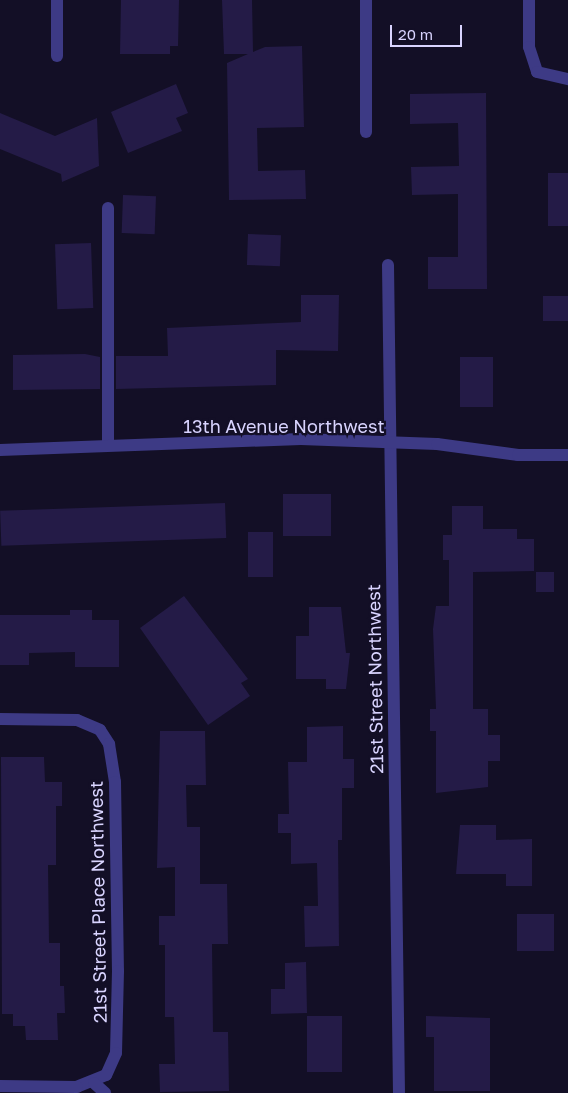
<!DOCTYPE html>
<style>
body{margin:0}
#map{position:relative;width:568px;height:1093px;overflow:hidden;background:#130f26;font-family:"Golos Text",sans-serif}
div>[style]{position:absolute}
[style*='--x']{left:calc(var(--x)*1px);top:calc(var(--y)*1px);width:calc(var(--w)*1px);rotate:calc(var(--a)*1deg)}
.building>*{inset:0;background:#241b47;transform-origin:0 0}
.minor>*{height:12px;margin:-6px;padding:0 6px;transform-origin:6px;border-radius:6px;background:#3d3a85}
span{translate:-50% -50%;white-space:nowrap;text-align:center;line-height:1.15;-webkit-text-stroke:4.5px #130f26;paint-order:stroke}
.street-label{font-size:18px;color:#d9d4ff}
.scale{position:absolute;left:390px;top:25px;width:72px;height:22px;box-sizing:border-box;border:2px solid #d9d4ff;border-top:0;padding-left:6px;font-size:15px;line-height:18px;white-space:nowrap;color:#d9d4ff;-webkit-text-stroke:4px #130f26;paint-order:stroke}
</style>
<div id="map">
<div class="building">
<i style="clip-path:polygon(121px 0,179px 0,178px 46px,170px 46px,170px 54px,120px 54px)"></i>
<i style="clip-path:polygon(222px 0,252px 0,253px 52px,265px 47px,302px 46px,304px 127px,257px 128px,258px 171px,305px 170px,306px 199px,229px 200px,227px 63px,248px 54px,224px 54px)"></i>
<i style="clip-path:polygon(176px 84px,188px 113px,176px 118px,182px 131px,128px 153px,111px 112px)"></i>
<i style="clip-path:polygon(486px 93px,487px 289px,428px 289px,428px 257px,458px 257px,458px 194px,412px 195px,411px 167px,459px 166px,458px 123px,410px 124px,410px 94px)"></i>
<i style="clip-path:polygon(0 113px,55px 136px,97px 118px,99px 166px,62px 182px,61px 174px,0 149px)"></i>
<i style="left:548px;top:173px;width:20px;height:53px"></i>
<i style="left:123px;top:195px;width:33px;height:38px;rotate:2deg"></i>
<i style="left:248px;top:234px;width:33px;height:31px;rotate:2deg"></i>
<i style="left:91px;top:243px;width:65px;height:36px;rotate:88deg"></i>
<i style="clip-path:polygon(301px 295px,339px 295px,338px 351px,276px 350px,276px 385px,116px 389px,116px 356px,168px 356px,167px 328px,301px 322px)"></i>
<i style="left:568px;top:296px;width:25px;height:25px;rotate:90deg"></i>
<i style="clip-path:polygon(85px 354px,100px 357px,100px 389px,13px 390px,13px 355px)"></i>
<i style="left:460px;top:357px;width:33px;height:50px"></i>
<i style="left:331px;top:494px;width:42px;height:48px;rotate:90deg"></i>
<i style="left:225px;top:503px;width:35px;height:225px;rotate:88deg"></i>
<i style="clip-path:polygon(452px 506px,483px 506px,483px 529px,517px 529px,517px 539px,534px 539px,534px 571px,473px 572px,473px 709px,488px 709px,488px 735px,500px 735px,500px 761px,488px 761px,488px 787px,436px 793px,436px 731px,430px 731px,430px 709px,436px 709px,433px 629px,436px 606px,449px 606px,449px 560px,443px 560px,443px 535px,452px 535px)"></i>
<i style="left:248px;top:532px;width:25px;height:45px"></i>
<i style="left:536px;top:572px;width:18px;height:20px"></i>
<i style="clip-path:polygon(184px 596px,248px 679px,241px 683px,250px 696px,208px 725px,140px 628px)"></i>
<i style="clip-path:polygon(309px 607px,341px 607px,346px 653px,350px 653px,346px 689px,326px 689px,326px 679px,296px 679px,296px 636px,309px 636px)"></i>
<i style="clip-path:polygon(70px 610px,92px 610px,92px 620px,119px 620px,119px 667px,75px 667px,75px 652px,29px 653px,29px 665px,0 665px,0 615px,70px 615px)"></i>
<i style="clip-path:polygon(343px 726px,343px 759px,354px 759px,354px 788px,342px 788px,342px 840px,338px 840px,339px 946px,305px 947px,304px 906px,318px 906px,317px 863px,291px 864px,291px 833px,278px 833px,278px 814px,289px 814px,288px 762px,307px 762px,307px 727px)"></i>
<i style="clip-path:polygon(160px 731px,205px 731px,206px 785px,186px 785px,187px 827px,200px 827px,200px 884px,227px 884px,228px 944px,212px 944px,213px 1032px,228px 1032px,229px 1091px,160px 1092px,159px 1064px,175px 1064px,174px 1017px,165px 1017px,165px 945px,159px 945px,159px 916px,175px 916px,175px 867px,157px 868px)"></i>
<i style="clip-path:polygon(1px 757px,44px 757px,45px 782px,62px 782px,62px 806px,56px 806px,56px 865px,48px 865px,49px 943px,60px 943px,60px 986px,64px 986px,65px 1013px,57px 1013px,58px 1040px,26px 1040px,25px 1026px,13px 1026px,13px 1014px,2px 1014px)"></i>
<i style="clip-path:polygon(460px 825px,496px 825px,496px 840px,532px 839px,532px 886px,506px 886px,506px 874px,456px 874px)"></i>
<i style="left:517px;top:914px;width:37px;height:37px"></i>
<i style="clip-path:polygon(306px 962px,307px 1013px,271px 1014px,271px 989px,285px 989px,285px 963px)"></i>
<i style="left:307px;top:1016px;width:35px;height:56px"></i>
<i style="clip-path:polygon(426px 1016px,490px 1018px,490px 1091px,434px 1091px,434px 1037px,426px 1037px)"></i>
</div>
<div class="minor">
<i style="--x:57;--y:0;--w:56;--a:90"></i>
<i style="--x:366;--y:0;--w:132;--a:90"></i>
<i style="--x:529;--y:0;--w:47;--a:90"></i>
<i style="--x:529;--y:47;--w:26;--a:72"></i>
<i style="--x:537;--y:72;--w:32;--a:13"></i>
<i style="--x:108;--y:208;--w:237;--a:90"></i>
<i style="--x:388;--y:265;--w:828;--a:89.24"></i>
<i style="--x:0;--y:450;--w:301;--a:-2.1"></i>
<i style="--x:301;--y:439;--w:136;--a:2.1"></i>
<i style="--x:437;--y:444;--w:82;--a:7.7"></i>
<i style="--x:518;--y:455;--w:50;--a:0"></i>
<i style="--x:0;--y:719;--w:77;--a:0.7"></i>
<i style="--x:77;--y:720;--w:25;--a:23"></i>
<i style="--x:100;--y:730;--w:17;--a:57"></i>
<i style="--x:109;--y:744;--w:38;--a:81"></i>
<i style="--x:115;--y:782;--w:189;--a:89.1"></i>
<i style="--x:118;--y:971;--w:82;--a:91.4"></i>
<i style="--x:116;--y:1053;--w:24;--a:114"></i>
<i style="--x:106;--y:1075;--w:31;--a:158"></i>
<i style="--x:77;--y:1087;--w:77;--a:-179.3"></i>
<i style="--x:94;--y:1083;--w:15;--a:42"></i>
</div>
<div class="street-label">
<span style="left:284px;top:426px">13th Avenue Northwest</span>
<span style="left:375px;top:679px;rotate:-91deg">21st Street Northwest</span>
<span style="left:98px;top:902px;rotate:-91deg">21st Street Place Northwest</span>
</div>
<div class="scale">20 m</div>
</div>
